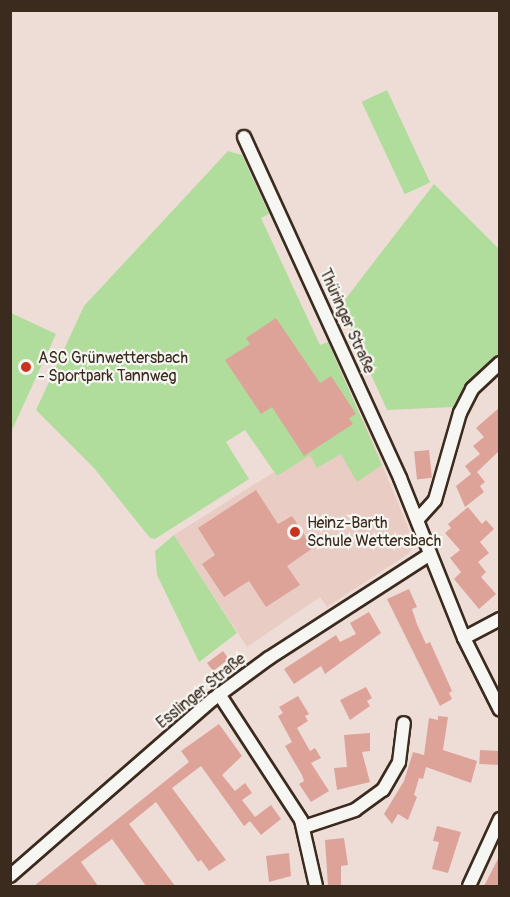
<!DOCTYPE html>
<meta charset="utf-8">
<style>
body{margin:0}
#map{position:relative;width:510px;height:897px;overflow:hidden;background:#eeddd7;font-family:Pangolin,sans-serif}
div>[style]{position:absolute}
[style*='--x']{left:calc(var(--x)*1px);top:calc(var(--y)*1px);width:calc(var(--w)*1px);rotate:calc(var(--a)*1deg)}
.built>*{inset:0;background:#e9ccc4}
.green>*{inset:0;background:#b0dd9b;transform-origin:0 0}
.building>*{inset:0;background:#dda399;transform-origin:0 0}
.roads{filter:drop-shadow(2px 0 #3b2a1e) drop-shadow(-2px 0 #3b2a1e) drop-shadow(0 2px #3b2a1e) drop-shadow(0 -2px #3b2a1e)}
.street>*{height:12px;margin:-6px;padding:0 6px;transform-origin:6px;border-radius:6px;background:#f6f6f2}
.dots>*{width:16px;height:16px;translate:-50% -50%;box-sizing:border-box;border:3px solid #f6f6f2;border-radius:50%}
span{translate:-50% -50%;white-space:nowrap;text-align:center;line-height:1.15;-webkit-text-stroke:4.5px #f6f6f2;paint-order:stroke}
.street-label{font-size:16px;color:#3b2a1e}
.poi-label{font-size:16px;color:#3b2a1e}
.left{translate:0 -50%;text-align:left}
.frame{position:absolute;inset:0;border:12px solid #3b2a1e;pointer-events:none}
</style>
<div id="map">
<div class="built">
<i style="clip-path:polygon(363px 419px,415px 544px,408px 554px,327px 607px,320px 597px,247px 647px,174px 535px,274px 472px,277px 476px)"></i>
</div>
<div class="green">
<i style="left:387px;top:90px;width:102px;height:28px;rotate:65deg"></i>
<i style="clip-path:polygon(228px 151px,242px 155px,269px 214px,261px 218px,320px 345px,328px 342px,382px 465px,357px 482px,341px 454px,317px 468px,310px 455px,277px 476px,245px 430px,226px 442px,249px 479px,155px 539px,150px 538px,94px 468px,36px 410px,84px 306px)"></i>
<i style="clip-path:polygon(434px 184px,499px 249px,499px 353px,454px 407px,387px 410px,340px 306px)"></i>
<i style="clip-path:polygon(11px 313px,56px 334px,11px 432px)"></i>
<i style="clip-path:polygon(174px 535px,237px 633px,199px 662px,157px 575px,155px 551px)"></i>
</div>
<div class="building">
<i style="clip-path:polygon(276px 318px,320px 383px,331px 376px,356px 414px,349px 418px,353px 424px,304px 456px,272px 407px,261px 414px,225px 360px,250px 344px,246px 338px)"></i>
<i style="clip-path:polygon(500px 407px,500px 450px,477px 472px,485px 482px,480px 486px,484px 492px,465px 507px,456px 486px,471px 474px,465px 466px,480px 454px,473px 446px,484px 437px,476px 428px)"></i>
<i style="left:429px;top:450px;width:28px;height:15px;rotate:84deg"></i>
<i style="clip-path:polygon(256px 490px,278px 524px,292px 516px,313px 548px,287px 566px,300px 585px,266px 607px,249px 581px,224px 597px,202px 564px,215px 555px,198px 528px)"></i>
<i style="clip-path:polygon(468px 507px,482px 524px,486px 520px,494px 529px,480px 542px,489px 553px,478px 562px,486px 572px,481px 577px,496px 594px,479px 609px,454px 579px,461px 572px,450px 558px,460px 550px,445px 533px,451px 528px,448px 524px)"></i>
<i style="clip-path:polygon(409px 589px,417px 607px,412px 609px,417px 624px,426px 644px,430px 642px,452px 691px,449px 693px,452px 699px,440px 706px,387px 599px)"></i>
<i style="clip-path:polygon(369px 612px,381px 633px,325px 674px,321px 666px,294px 684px,284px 669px,336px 635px,340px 642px,356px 634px,350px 623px)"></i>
<i style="left:223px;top:651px;width:10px;height:20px;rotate:53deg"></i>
<i style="clip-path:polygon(366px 687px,372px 698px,367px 701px,370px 706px,350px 720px,340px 700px)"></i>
<i style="clip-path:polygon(298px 696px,309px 714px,305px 716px,308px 721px,297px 728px,310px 751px,315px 748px,321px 758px,311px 763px,329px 791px,311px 802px,299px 784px,304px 781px,302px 775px,285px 746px,292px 742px,278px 716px,283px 713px,279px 707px)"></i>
<i style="clip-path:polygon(438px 716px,448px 717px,443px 750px,477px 761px,471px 783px,426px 767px,423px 779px,419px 778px,414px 795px,417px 797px,408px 820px,398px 814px,392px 824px,384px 814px,404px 781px,413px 752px,424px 755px,429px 718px,438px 720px)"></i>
<i style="clip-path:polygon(219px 724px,242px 756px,222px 775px,235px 791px,245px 783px,252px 793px,242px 800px,255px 817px,271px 805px,281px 819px,261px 835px,250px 821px,244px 826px,201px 766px,172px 788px,226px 860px,209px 871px,201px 860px,198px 862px,156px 802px,129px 824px,175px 886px,146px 886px,112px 839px,81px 862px,98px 886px,34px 886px,189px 762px,181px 751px)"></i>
<i style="clip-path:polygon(370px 733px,370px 751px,362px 752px,370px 782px,337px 790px,334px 768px,347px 767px,344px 735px)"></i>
<i style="left:480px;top:750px;width:20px;height:14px;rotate:3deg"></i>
<i style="clip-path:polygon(437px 826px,461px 832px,448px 873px,432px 869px,439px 842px,433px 841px)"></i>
<i style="clip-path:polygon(344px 838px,348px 865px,341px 866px,341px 886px,328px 886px,325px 840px)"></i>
<i style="clip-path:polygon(289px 853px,291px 876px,269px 882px,266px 856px)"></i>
<i style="clip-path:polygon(500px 855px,500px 886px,484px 886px)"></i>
</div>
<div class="roads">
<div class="street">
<i style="--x:244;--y:137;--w:375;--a:65.4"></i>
<i style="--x:400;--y:478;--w:172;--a:68.2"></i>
<i style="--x:464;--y:638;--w:80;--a:63.4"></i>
<i style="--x:418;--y:519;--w:25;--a:-48"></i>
<i style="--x:435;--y:500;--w:91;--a:-74"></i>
<i style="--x:460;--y:413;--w:27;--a:-63"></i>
<i style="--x:472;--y:389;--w:38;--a:-43"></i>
<i style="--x:464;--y:638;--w:41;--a:-27.8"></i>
<i style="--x:219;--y:694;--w:150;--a:56.9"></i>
<i style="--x:301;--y:820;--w:68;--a:77.2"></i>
<i style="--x:304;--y:827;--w:54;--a:-18.4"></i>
<i style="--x:355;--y:810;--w:34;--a:-36"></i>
<i style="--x:383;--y:790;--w:32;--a:-60"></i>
<i style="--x:399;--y:762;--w:39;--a:-83"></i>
<i style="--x:10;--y:876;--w:269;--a:-41.1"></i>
<i style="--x:213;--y:699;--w:69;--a:-36.2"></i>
<i style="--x:269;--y:658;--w:190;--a:-32.8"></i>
<i style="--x:469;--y:886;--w:74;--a:-65.2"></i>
</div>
</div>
<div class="dots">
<i style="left:26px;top:367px;background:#c8321e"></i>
<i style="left:295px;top:532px;background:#c8321e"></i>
</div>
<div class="street-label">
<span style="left:347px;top:321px;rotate:66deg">Thüringer Straße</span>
<span style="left:201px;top:691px;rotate:-39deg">Esslinger Straße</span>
</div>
<div class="poi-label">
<span class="left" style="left:38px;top:367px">ASC Grünwettersbach<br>- Sportpark Tannweg</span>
<span class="left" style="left:307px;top:532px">Heinz-Barth<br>Schule Wettersbach</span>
</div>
<div class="frame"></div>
</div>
